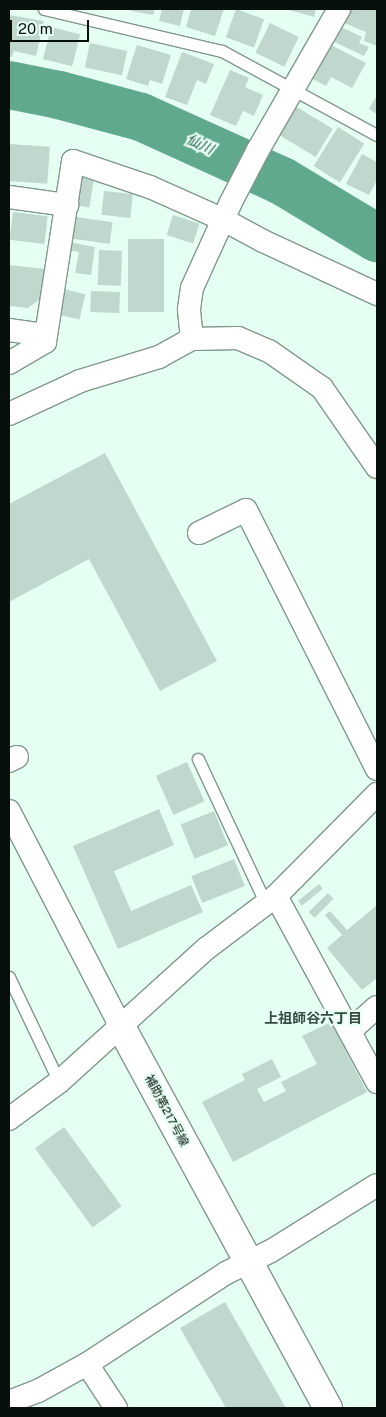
<!DOCTYPE html>
<meta charset="utf-8">
<style>
body{margin:0}
#map{position:relative;width:386px;height:1417px;overflow:hidden;background:#e6fff3;font-family:"Public Sans","Noto Sans JP",sans-serif}
div>[style]{position:absolute}
[style*='--x']{left:calc(var(--x)*1px);top:calc(var(--y)*1px);width:calc(var(--w)*1px);rotate:calc(var(--a)*1deg)}
.river>*{height:48px;margin:-24px;padding:0 24px;transform-origin:24px;border-radius:24px;background:#61a98d}
.building>*{inset:0;background:#bfd7cc;transform-origin:0 0}
.roads{filter:drop-shadow(1px 0 #82988e) drop-shadow(-1px 0 #82988e) drop-shadow(0 1px #82988e) drop-shadow(0 -1px #82988e)}
.service>*{height:11px;margin:-5.5px;padding:0 5.5px;transform-origin:5.5px;border-radius:5.5px;background:#fff}
.minor>*{height:22px;margin:-11px;padding:0 11px;transform-origin:11px;border-radius:11px;background:#fff}
.tertiary>*{height:28px;margin:-14px;padding:0 14px;transform-origin:14px;border-radius:14px;background:#fff}
span{translate:-50% -50%;white-space:nowrap;text-align:center;line-height:1.15;-webkit-text-stroke:4.5px #e6fff3;paint-order:stroke}
.street-label{font-size:12px;color:#08100d}
.water-label{font-size:14px;color:#205945;font-style:italic}
.neighbourhood-label{font-size:14px;color:#374c43;font-weight:700}
.frame{position:absolute;inset:0;border:10px solid #08100d;pointer-events:none}
.scale{position:absolute;left:10px;top:20px;width:79px;height:22px;box-sizing:border-box;border:2px solid #08100d;border-top:0;padding-left:6px;font-size:15px;line-height:18px;white-space:nowrap;color:#08100d;-webkit-text-stroke:4px #e6fff3;paint-order:stroke}
</style>
<div id="map">
<div class="river">
<i style="--x:9;--y:85;--w:51;--a:11.3"></i>
<i style="--x:59;--y:95;--w:85;--a:15"></i>
<i style="--x:141;--y:117;--w:155;--a:24.4"></i>
<i style="--x:282;--y:181;--w:111;--a:31"></i>
</div>
<div class="building">
<i style="clip-path:polygon(131px 9px,155px 9px,153px 15px,131px 11px)"></i>
<i style="clip-path:polygon(162px 9px,184px 9px,180px 26px,159px 21px)"></i>
<i style="clip-path:polygon(191px 9px,224px 9px,215px 36px,186px 27px)"></i>
<i style="left:236px;top:9px;width:30px;height:30px;rotate:20deg"></i>
<i style="clip-path:polygon(286px 9px,316px 9px,314px 17px)"></i>
<i style="clip-path:polygon(347px 9px,377px 9px,377px 46px,364px 41px,366px 32px,342px 22px)"></i>
<i style="clip-path:polygon(9px 15px,44px 21px,36px 56px,14px 51px,12px 57px,9px 56px)"></i>
<i style="left:270px;top:23px;width:32px;height:33px;rotate:26deg"></i>
<i style="clip-path:polygon(337px 25px,362px 37px,359px 43px,369px 47px,364px 56px,330px 40px)"></i>
<i style="left:51px;top:27px;width:30px;height:33px;rotate:14deg"></i>
<i style="left:90px;top:43px;width:38px;height:25px;rotate:12deg"></i>
<i style="clip-path:polygon(327px 43px,366px 63px,352px 88px,331px 77px,326px 86px,309px 77px)"></i>
<i style="clip-path:polygon(137px 45px,171px 55px,162px 84px,150px 80px,148px 86px,126px 79px)"></i>
<i style="clip-path:polygon(182px 52px,214px 64px,206px 84px,197px 80px,187px 105px,165px 97px)"></i>
<i style="clip-path:polygon(230px 70px,249px 78px,245px 87px,263px 95px,254px 116px,243px 111px,236px 126px,210px 115px)"></i>
<i style="clip-path:polygon(377px 95px,377px 114px,369px 109px)"></i>
<i style="left:295px;top:106px;width:44px;height:33px;rotate:31deg"></i>
<i style="left:338px;top:127px;width:31px;height:46px;rotate:32deg"></i>
<i style="left:10px;top:144px;width:40px;height:37px;rotate:4deg"></i>
<i style="clip-path:polygon(362px 154px,377px 162px,377px 180px,369px 195px,346px 184px)"></i>
<i style="left:76px;top:177px;width:18px;height:28px;rotate:9deg"></i>
<i style="left:104px;top:191px;width:29px;height:24px;rotate:6deg"></i>
<i style="left:13px;top:212px;width:35px;height:28px;rotate:7deg"></i>
<i style="left:173px;top:215px;width:28px;height:21px;rotate:18deg"></i>
<i style="left:76px;top:217px;width:37px;height:22px;rotate:8deg"></i>
<i style="left:164px;top:239px;width:73px;height:36px;rotate:90deg"></i>
<i style="clip-path:polygon(68px 242px,95px 247px,91px 275px,75px 273px,79px 252px,67px 250px)"></i>
<i style="left:99px;top:250px;width:23px;height:35px;rotate:2deg"></i>
<i style="clip-path:polygon(9px 265px,46px 269px,43px 297px,28px 308px,9px 306px)"></i>
<i style="left:63px;top:289px;width:23px;height:26px;rotate:13deg"></i>
<i style="left:91px;top:291px;width:29px;height:21px;rotate:2deg"></i>
<i style="clip-path:polygon(105px 453px,217px 661px,160px 691px,89px 559px,9px 602px,9px 504px)"></i>
<i style="left:187px;top:762px;width:43px;height:34px;rotate:66deg"></i>
<i style="clip-path:polygon(159px 809px,174px 845px,114px 871px,131px 911px,191px 885px,203px 912px,118px 949px,73px 846px)"></i>
<i style="left:214px;top:811px;width:37px;height:36px;rotate:68deg"></i>
<i style="left:234px;top:859px;width:29px;height:46px;rotate:68deg"></i>
<i style="left:319px;top:884px;width:6px;height:27px;rotate:51deg"></i>
<i style="left:328px;top:893px;width:8px;height:27px;rotate:45deg"></i>
<i style="clip-path:polygon(377px 905px,377px 978px,362px 990px,327px 948px,342px 935px,325px 915px,330px 911px,347px 930px)"></i>
<i style="clip-path:polygon(331px 1022px,367px 1092px,233px 1162px,202px 1102px,245px 1080px,242px 1074px,272px 1059px,281px 1077px,257px 1089px,264px 1102px,286px 1091px,281px 1082px,317px 1064px,302px 1036px)"></i>
<i style="left:64px;top:1127px;width:98px;height:36px;rotate:54deg"></i>
<i style="clip-path:polygon(225px 1302px,286px 1408px,226px 1408px,180px 1328px)"></i>
</div>
<div class="roads">
<div class="service">
<i style="--x:44;--y:9;--w:183;--a:13.3"></i>
<i style="--x:222;--y:51;--w:176;--a:28.5"></i>
<i style="--x:198;--y:759;--w:160;--a:64.9"></i>
<i style="--x:9;--y:977;--w:116;--a:64.5"></i>
</div>
<div class="minor">
<i style="--x:9;--y:197;--w:59;--a:7.9"></i>
<i style="--x:9;--y:330;--w:37;--a:8"></i>
<i style="--x:192;--y:339;--w:30;--a:-96"></i>
<i style="--x:189;--y:309;--w:21;--a:-82"></i>
<i style="--x:192;--y:288;--w:94;--a:-65.6"></i>
<i style="--x:231;--y:202;--w:59;--a:-62.6"></i>
<i style="--x:258;--y:150;--w:163;--a:-60.1"></i>
<i style="--x:9;--y:363;--w:42;--a:-30.3"></i>
<i style="--x:45;--y:342;--w:183;--a:-81.2"></i>
<i style="--x:73;--y:161;--w:81;--a:18.7"></i>
<i style="--x:150;--y:187;--w:81;--a:24"></i>
<i style="--x:224;--y:220;--w:44;--a:28.3"></i>
<i style="--x:263;--y:241;--w:126;--a:24.9"></i>
<i style="--x:9;--y:414;--w:78;--a:-24.9"></i>
<i style="--x:80;--y:381;--w:83;--a:-16.9"></i>
<i style="--x:159;--y:357;--w:38;--a:-29"></i>
<i style="--x:192;--y:339;--w:46;--a:-1.2"></i>
<i style="--x:238;--y:338;--w:34;--a:23"></i>
<i style="--x:269;--y:351;--w:65;--a:34.9"></i>
<i style="--x:322;--y:388;--w:96;--a:55.2"></i>
<i style="--x:199;--y:533;--w:52;--a:-26.1"></i>
<i style="--x:246;--y:510;--w:290;--a:63.2"></i>
<i style="--x:9;--y:761;--w:9;--a:-27"></i>
<i style="--x:9;--y:811;--w:241;--a:62.6"></i>
<i style="--x:276;--y:896;--w:212;--a:61.5"></i>
<i style="--x:350;--y:1031;--w:36;--a:-42"></i>
<i style="--x:9;--y:1119;--w:62;--a:-36.5"></i>
<i style="--x:59;--y:1082;--w:200;--a:-42.2"></i>
<i style="--x:207;--y:948;--w:86;--a:-37"></i>
<i style="--x:276;--y:896;--w:144;--a:-45.3"></i>
<i style="--x:87;--y:1364;--w:53;--a:56.6"></i>
<i style="--x:9;--y:1402;--w:31;--a:-21"></i>
<i style="--x:38;--y:1391;--w:56;--a:-28.9"></i>
<i style="--x:87;--y:1364;--w:166;--a:-33.2"></i>
<i style="--x:226;--y:1273;--w:50;--a:-26.1"></i>
<i style="--x:271;--y:1251;--w:125;--a:-31.9"></i>
</div>
<div class="tertiary">
<i style="--x:120;--y:1025;--w:436;--a:61.5"></i>
</div>
</div>
<div class="street-label">
<span style="left:166px;top:1111px;rotate:62deg">補助第217号線</span>
</div>
<div class="water-label">
<span style="left:200px;top:144px;rotate:25deg">仙川</span>
</div>
<div class="neighbourhood-label">
<span style="left:313px;top:1018px">上祖師谷六丁目</span>
</div>
<div class="frame"></div>
<div class="scale">20 m</div>
</div>
